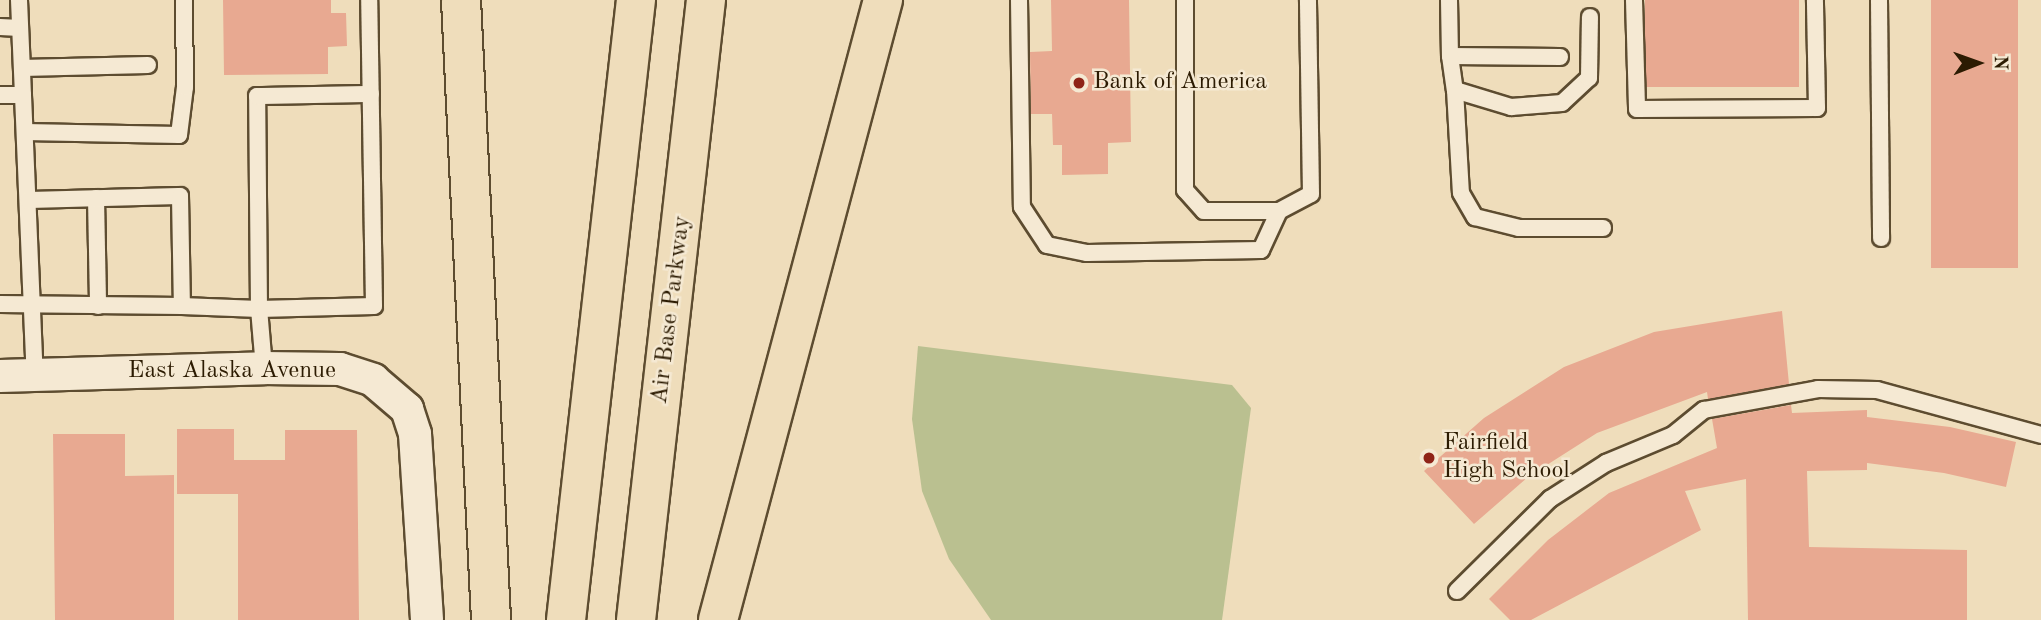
<!DOCTYPE html>
<style>
body{margin:0}
#map{position:relative;width:2041px;height:620px;overflow:hidden;background:#efddbb;font-family:"Old Standard TT",serif}
div>[style]{position:absolute}
[style*='--x']{left:calc(var(--x)*1px);top:calc(var(--y)*1px);width:calc(var(--w)*1px);rotate:calc(var(--a)*1deg)}
.green>*{inset:0;background:#bac090}
.building>*{inset:0;background:#e8a991;transform-origin:0 0}
.roads{filter:drop-shadow(2px 0 #5d4c30) drop-shadow(-2px 0 #5d4c30) drop-shadow(0 2px #5d4c30) drop-shadow(0 -2px #5d4c30)}
.service>*{height:16px;margin:-8px;padding:0 8px;transform-origin:8px;border-radius:8px;background:#f5e9d3}
.minor>*{height:32px;margin:-16px;padding:0 16px;transform-origin:16px;border-radius:16px;background:#f5e9d3}
.primary>*{height:38px;margin:-19px;padding:0 19px;transform-origin:19px;border-radius:19px;background:#efddbb}
.dots>*{width:19px;height:19px;translate:-50% -50%;box-sizing:border-box;border:4px solid #f5e9d3;border-radius:50%}
span{translate:-50% -50%;white-space:nowrap;text-align:center;line-height:1.15;-webkit-text-stroke:5px #f5e9d3;paint-order:stroke}
.poi-label{font-size:24px;color:#2c1b02}
.left{translate:0 -50%;text-align:left}
.street-label{font-size:24px;color:#2c1b02}
.north{position:absolute;left:1943px;top:28px;width:70px;height:70px;-webkit-text-stroke:5px #f5e9d3;paint-order:stroke;rotate:89deg;font-size:19px;font-weight:700;line-height:28px;text-align:center;color:#2c1b02}
.north::after{content:'';display:block;margin:auto;width:24px;height:32px;background:#2c1b02;clip-path:polygon(50% 0,100% 100%,50% 72%,0 100%)}
</style>
<div id="map">
<div class="green">
<i style="clip-path:polygon(918px 346px,1232px 385px,1251px 408px,1222px 620px,991px 620px,949px 559px,922px 491px,912px 419px)"></i>
</div>
<div class="building">
<i style="clip-path:polygon(223px 0,331px 0,331px 13px,346px 13px,347px 46px,328px 47px,328px 74px,224px 75px)"></i>
<i style="clip-path:polygon(1051px 0,1129px 0,1131px 142px,1108px 143px,1108px 174px,1062px 175px,1062px 145px,1053px 145px,1052px 114px,1031px 114px,1030px 52px,1052px 51px)"></i>
<i style="left:1645px;top:0;width:154px;height:87px"></i>
<i style="left:1931px;top:0;width:87px;height:268px"></i>
<i style="clip-path:polygon(1782px 311px,1789px 384px,1708px 399px,1707px 392px,1597px 433px,1528px 477px,1474px 524px,1424px 471px,1484px 418px,1564px 367px,1654px 332px)"></i>
<i style="clip-path:polygon(1791px 405px,1792px 413px,1867px 410px,1867px 417px,1950px 427px,2016px 442px,2006px 487px,1944px 473px,1867px 463px,1867px 470px,1807px 471px,1809px 547px,1967px 550px,1967px 620px,1748px 620px,1746px 479px,1685px 491px,1701px 530px,1531px 620px,1510px 620px,1489px 599px,1548px 540px,1609px 493px,1717px 448px,1712px 419px)"></i>
<i style="clip-path:polygon(177px 429px,234px 429px,234px 460px,285px 460px,285px 430px,357px 430px,359px 620px,238px 620px,238px 494px,177px 494px)"></i>
<i style="clip-path:polygon(53px 434px,125px 434px,125px 476px,174px 475px,174px 620px,55px 620px)"></i>
</div>
<div class="roads">
<div class="service">
<i style="--x:19;--y:0;--w:375;--a:87.6"></i>
<i style="--x:1019;--y:0;--w:207;--a:89.2"></i>
<i style="--x:1022;--y:207;--w:45;--a:56.7"></i>
<i style="--x:1047;--y:245;--w:41;--a:11.3"></i>
<i style="--x:1087;--y:253;--w:174;--a:-1"></i>
<i style="--x:1261;--y:250;--w:43;--a:-65.2"></i>
<i style="--x:1185;--y:0;--w:190;--a:90"></i>
<i style="--x:1185;--y:190;--w:28;--a:48"></i>
<i style="--x:1204;--y:211;--w:75;--a:0"></i>
<i style="--x:1279;--y:211;--w:36;--a:-28"></i>
<i style="--x:1311;--y:194;--w:194;--a:-90.9"></i>
<i style="--x:1449;--y:0;--w:56;--a:89"></i>
<i style="--x:1450;--y:56;--w:110;--a:0.5"></i>
<i style="--x:1634;--y:0;--w:109;--a:88.4"></i>
<i style="--x:1637;--y:109;--w:180;--a:-0.3"></i>
<i style="--x:1817;--y:108;--w:108;--a:-91.1"></i>
<i style="--x:1879;--y:0;--w:238;--a:89.5"></i>
<i style="--x:0;--y:27;--w:20;--a:3"></i>
<i style="--x:1450;--y:56;--w:34;--a:82"></i>
<i style="--x:1455;--y:90;--w:59;--a:16.9"></i>
<i style="--x:1511;--y:107;--w:51;--a:-4.5"></i>
<i style="--x:1562;--y:103;--w:37;--a:-43"></i>
<i style="--x:1589;--y:78;--w:61;--a:-89.1"></i>
<i style="--x:22;--y:68;--w:126;--a:-1.4"></i>
<i style="--x:1455;--y:90;--w:103;--a:86.7"></i>
<i style="--x:1461;--y:193;--w:28;--a:60"></i>
<i style="--x:1475;--y:217;--w:45;--a:14"></i>
<i style="--x:1519;--y:228;--w:84;--a:0"></i>
<i style="--x:0;--y:95;--w:23;--a:0"></i>
<i style="--x:25;--y:132;--w:154;--a:1.1"></i>
<i style="--x:179;--y:135;--w:48;--a:-82.9"></i>
<i style="--x:185;--y:87;--w:87;--a:-90.7"></i>
<i style="--x:96;--y:198;--w:108;--a:88.9"></i>
<i style="--x:28;--y:200;--w:152;--a:-1.5"></i>
<i style="--x:180;--y:196;--w:110;--a:89"></i>
<i style="--x:182;--y:306;--w:77;--a:2.2"></i>
<i style="--x:259;--y:309;--w:213;--a:-90.5"></i>
<i style="--x:257;--y:96;--w:114;--a:-1"></i>
<i style="--x:0;--y:304;--w:182;--a:0.6"></i>
<i style="--x:264;--y:368;--w:59;--a:-94.8"></i>
<i style="--x:259;--y:309;--w:115;--a:-1.5"></i>
<i style="--x:374;--y:306;--w:306;--a:-90.9"></i>
<i style="--x:1457;--y:591;--w:131;--a:-44.7"></i>
<i style="--x:1550;--y:499;--w:67;--a:-32.7"></i>
<i style="--x:1606;--y:463;--w:73;--a:-22.7"></i>
<i style="--x:1673;--y:435;--w:40;--a:-39"></i>
<i style="--x:1704;--y:410;--w:116;--a:-10.4"></i>
<i style="--x:1818;--y:389;--w:59;--a:1"></i>
<i style="--x:1877;--y:390;--w:170;--a:15.3"></i>
</div>
<div class="minor">
<i style="--x:0;--y:376;--w:264;--a:-1.7"></i>
<i style="--x:264;--y:368;--w:76;--a:0.8"></i>
<i style="--x:340;--y:369;--w:35;--a:18"></i>
<i style="--x:373;--y:380;--w:45;--a:40.5"></i>
<i style="--x:407;--y:409;--w:26;--a:72"></i>
<i style="--x:415;--y:434;--w:186;--a:86.3"></i>
</div>
<div class="primary">
<i style="--x:461;--y:0;--w:621;--a:87.23"></i>
<i style="--x:566;--y:620;--w:624;--a:-83.56"></i>
<i style="--x:636;--y:620;--w:624;--a:-83.56"></i>
<i style="--x:718;--y:620;--w:642;--a:-75.1"></i>
</div>
</div>
<div class="dots">
<i style="left:1079px;top:83px;background:#8f2418"></i>
<i style="left:1429px;top:458px;background:#8f2418"></i>
</div>
<div class="poi-label">
<span class="left" style="left:1093px;top:83px">Bank of America</span>
<span class="left" style="left:1443px;top:458px">Fairfield<br>High School</span>
</div>
<div class="street-label">
<span style="left:672px;top:310px;rotate:-83deg">Air Base Parkway</span>
<span style="left:232px;top:372px">East Alaska Avenue</span>
</div>
<div class="north">N</div>
</div>
